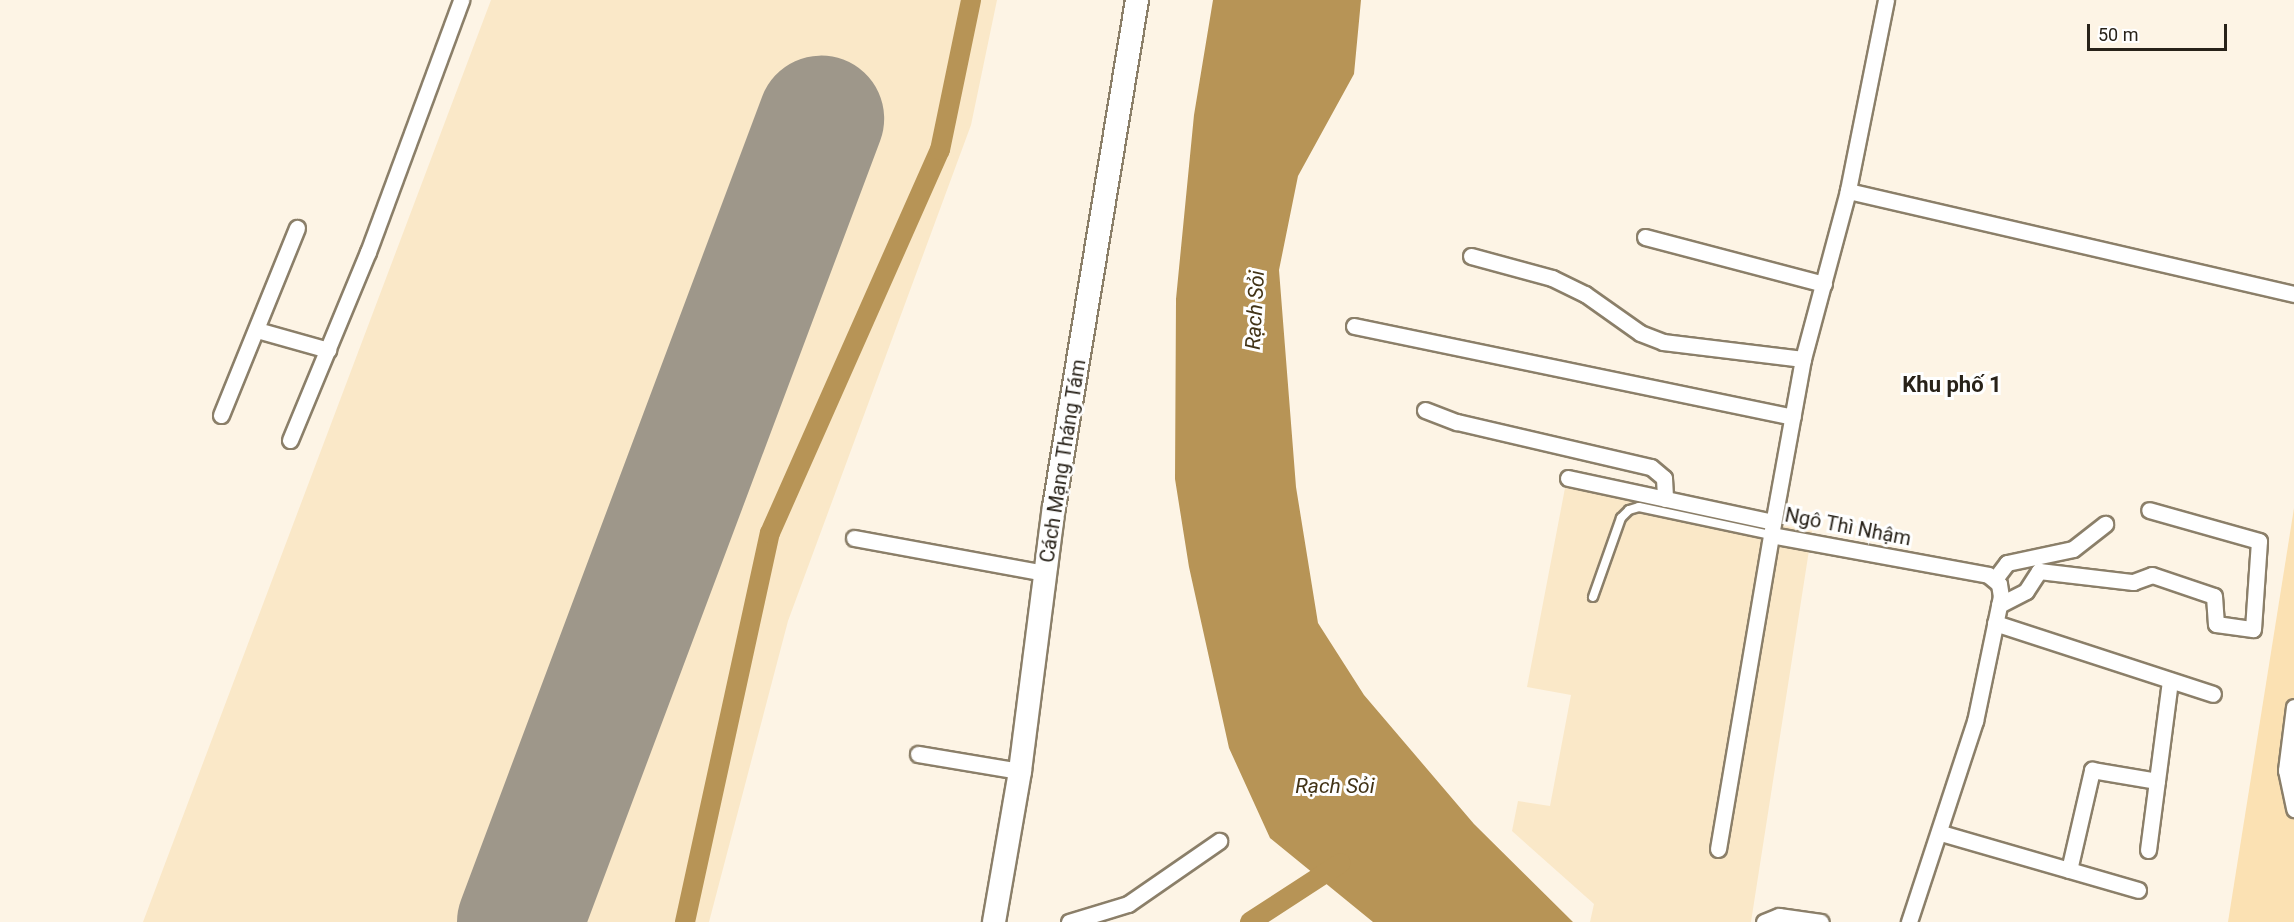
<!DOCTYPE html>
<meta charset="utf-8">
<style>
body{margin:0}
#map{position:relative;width:2294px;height:922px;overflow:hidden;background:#fdf4e5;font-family:Roboto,sans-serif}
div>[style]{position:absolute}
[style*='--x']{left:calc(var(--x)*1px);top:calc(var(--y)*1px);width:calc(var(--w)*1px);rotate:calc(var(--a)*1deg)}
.built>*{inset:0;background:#fae8c8}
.green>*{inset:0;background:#fbe1b3}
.water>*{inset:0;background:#b79456}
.canal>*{height:20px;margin:-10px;padding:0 10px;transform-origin:10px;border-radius:10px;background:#b79456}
.runway>*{height:126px;margin:-63px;padding:0 63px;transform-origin:63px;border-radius:63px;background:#9e978a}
.roads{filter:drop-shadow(2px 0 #8b7f69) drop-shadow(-2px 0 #8b7f69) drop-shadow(0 2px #8b7f69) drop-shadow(0 -2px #8b7f69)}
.lane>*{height:8px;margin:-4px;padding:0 4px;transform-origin:4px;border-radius:4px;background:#fff}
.street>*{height:15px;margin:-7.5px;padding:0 7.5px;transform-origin:7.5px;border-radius:7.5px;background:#fff}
.primary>*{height:22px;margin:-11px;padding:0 11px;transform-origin:11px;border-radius:11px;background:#fff}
span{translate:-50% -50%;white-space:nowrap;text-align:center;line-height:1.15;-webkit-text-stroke:6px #fff;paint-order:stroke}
.street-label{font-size:20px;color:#282219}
.water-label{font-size:21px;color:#423316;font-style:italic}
.quarter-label{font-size:22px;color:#282219;font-weight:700}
.scale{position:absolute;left:2087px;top:24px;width:140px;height:27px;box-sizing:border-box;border:3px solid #282219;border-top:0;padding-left:8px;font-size:18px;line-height:21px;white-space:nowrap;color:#282219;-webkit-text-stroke:4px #fff;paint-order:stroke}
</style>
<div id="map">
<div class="built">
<i style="clip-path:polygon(491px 0,997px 0,971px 125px,788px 621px,709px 922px,143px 922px)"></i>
<i style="clip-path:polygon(1565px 488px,1812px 531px,1751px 922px,1590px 922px,1594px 904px,1512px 831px,1518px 801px,1550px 806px,1571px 695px,1527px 687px)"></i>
</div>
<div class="green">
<i style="clip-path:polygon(2294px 508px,2294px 922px,2228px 922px)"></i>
</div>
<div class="water">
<i style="clip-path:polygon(1213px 0,1361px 0,1354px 74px,1298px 176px,1279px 270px,1296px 487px,1318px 623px,1364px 695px,1474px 824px,1573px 922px,1373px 922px,1270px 838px,1229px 748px,1189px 567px,1175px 479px,1176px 299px,1194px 115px)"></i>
</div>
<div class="canal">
<i style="--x:685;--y:922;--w:398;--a:-77.7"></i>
<i style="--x:770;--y:533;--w:419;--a:-66.1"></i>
<i style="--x:940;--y:150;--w:153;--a:-78.3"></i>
<i style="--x:1250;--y:922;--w:108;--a:-33"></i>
</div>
<div class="runway">
<i style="--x:520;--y:922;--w:858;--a:-69.45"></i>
</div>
<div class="roads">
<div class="lane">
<i style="--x:1593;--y:597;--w:84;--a:-70.5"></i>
<i style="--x:1621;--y:518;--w:11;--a:-45"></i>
<i style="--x:1629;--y:510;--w:10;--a:-17"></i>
<i style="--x:1639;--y:507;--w:135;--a:12"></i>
</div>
<div class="street">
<i style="--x:1886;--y:0;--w:195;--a:101.3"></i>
<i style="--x:1848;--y:191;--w:174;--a:105"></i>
<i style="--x:1803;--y:359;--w:179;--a:100.3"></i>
<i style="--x:1771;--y:535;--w:221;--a:10.4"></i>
<i style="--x:1988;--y:575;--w:14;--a:39"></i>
<i style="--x:1999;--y:584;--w:12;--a:81"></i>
<i style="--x:2001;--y:596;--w:128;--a:101.7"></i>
<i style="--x:1975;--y:721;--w:212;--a:108.2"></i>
<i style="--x:1848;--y:191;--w:458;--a:13"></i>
<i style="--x:1645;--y:237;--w:185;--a:14.7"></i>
<i style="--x:1471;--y:256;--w:84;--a:15.2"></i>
<i style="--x:1552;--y:278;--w:37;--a:26"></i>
<i style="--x:1585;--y:294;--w:67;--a:35.3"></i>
<i style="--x:1640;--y:333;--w:25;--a:21"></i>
<i style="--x:1663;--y:342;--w:141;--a:6.9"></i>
<i style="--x:1354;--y:326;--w:448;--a:11.7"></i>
<i style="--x:257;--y:330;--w:74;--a:15.7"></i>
<i style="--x:1425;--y:410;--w:34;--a:21"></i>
<i style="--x:1457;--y:422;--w:199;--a:13.1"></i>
<i style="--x:1651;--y:467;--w:17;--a:40"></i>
<i style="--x:1664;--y:478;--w:21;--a:87"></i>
<i style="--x:221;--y:415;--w:202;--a:-67.9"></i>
<i style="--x:290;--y:440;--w:204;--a:-67.5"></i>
<i style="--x:368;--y:252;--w:269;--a:-69.7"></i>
<i style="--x:1568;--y:478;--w:210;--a:12.1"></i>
<i style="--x:854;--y:538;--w:194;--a:10.4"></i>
<i style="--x:1995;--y:579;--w:20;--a:-53"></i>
<i style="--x:2007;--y:563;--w:67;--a:-12"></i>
<i style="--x:2073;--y:549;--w:41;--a:-38"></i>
<i style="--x:1999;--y:605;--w:30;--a:-27"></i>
<i style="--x:2026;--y:591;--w:24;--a:-57"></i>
<i style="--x:2039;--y:571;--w:95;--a:6.7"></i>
<i style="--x:2133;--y:582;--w:20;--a:-20"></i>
<i style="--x:2152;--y:575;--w:65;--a:18.7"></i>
<i style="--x:2214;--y:596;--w:28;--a:86"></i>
<i style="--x:2216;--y:624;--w:37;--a:8"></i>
<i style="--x:2253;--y:629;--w:88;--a:-86.1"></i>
<i style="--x:2259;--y:541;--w:114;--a:-164.3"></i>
<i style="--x:1995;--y:623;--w:229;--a:18"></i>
<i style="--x:2294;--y:707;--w:64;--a:97.2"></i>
<i style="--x:2286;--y:770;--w:40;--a:78"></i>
<i style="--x:918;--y:754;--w:103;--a:9.5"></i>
<i style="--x:1941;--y:833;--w:205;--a:16.1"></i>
<i style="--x:1718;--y:849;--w:318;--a:-80.4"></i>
<i style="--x:2148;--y:850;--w:171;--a:-82.6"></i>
<i style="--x:2069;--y:870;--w:103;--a:-77"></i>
<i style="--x:2092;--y:770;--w:66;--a:9.6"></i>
<i style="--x:1069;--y:922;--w:62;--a:-17"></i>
<i style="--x:1128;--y:904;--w:111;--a:-34.7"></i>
<i style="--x:1764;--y:922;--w:16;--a:-22"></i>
<i style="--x:1779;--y:916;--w:42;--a:8.1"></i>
</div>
<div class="primary">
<i style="--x:994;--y:922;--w:153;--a:-80.2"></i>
<i style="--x:1020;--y:771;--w:266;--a:-82.7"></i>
<i style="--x:1054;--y:507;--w:514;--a:-80.7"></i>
</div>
</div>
<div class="street-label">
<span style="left:1063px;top:461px;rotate:-81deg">Cách Mạng Tháng Tám</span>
<span style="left:1848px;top:527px;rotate:11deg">Ngô Thì Nhậm</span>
</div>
<div class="water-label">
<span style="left:1255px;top:310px;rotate:-87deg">Rạch Sỏi</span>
<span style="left:1335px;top:786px">Rạch Sỏi</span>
</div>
<div class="quarter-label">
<span style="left:1952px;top:385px">Khu phố 1</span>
</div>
<div class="scale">50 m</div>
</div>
